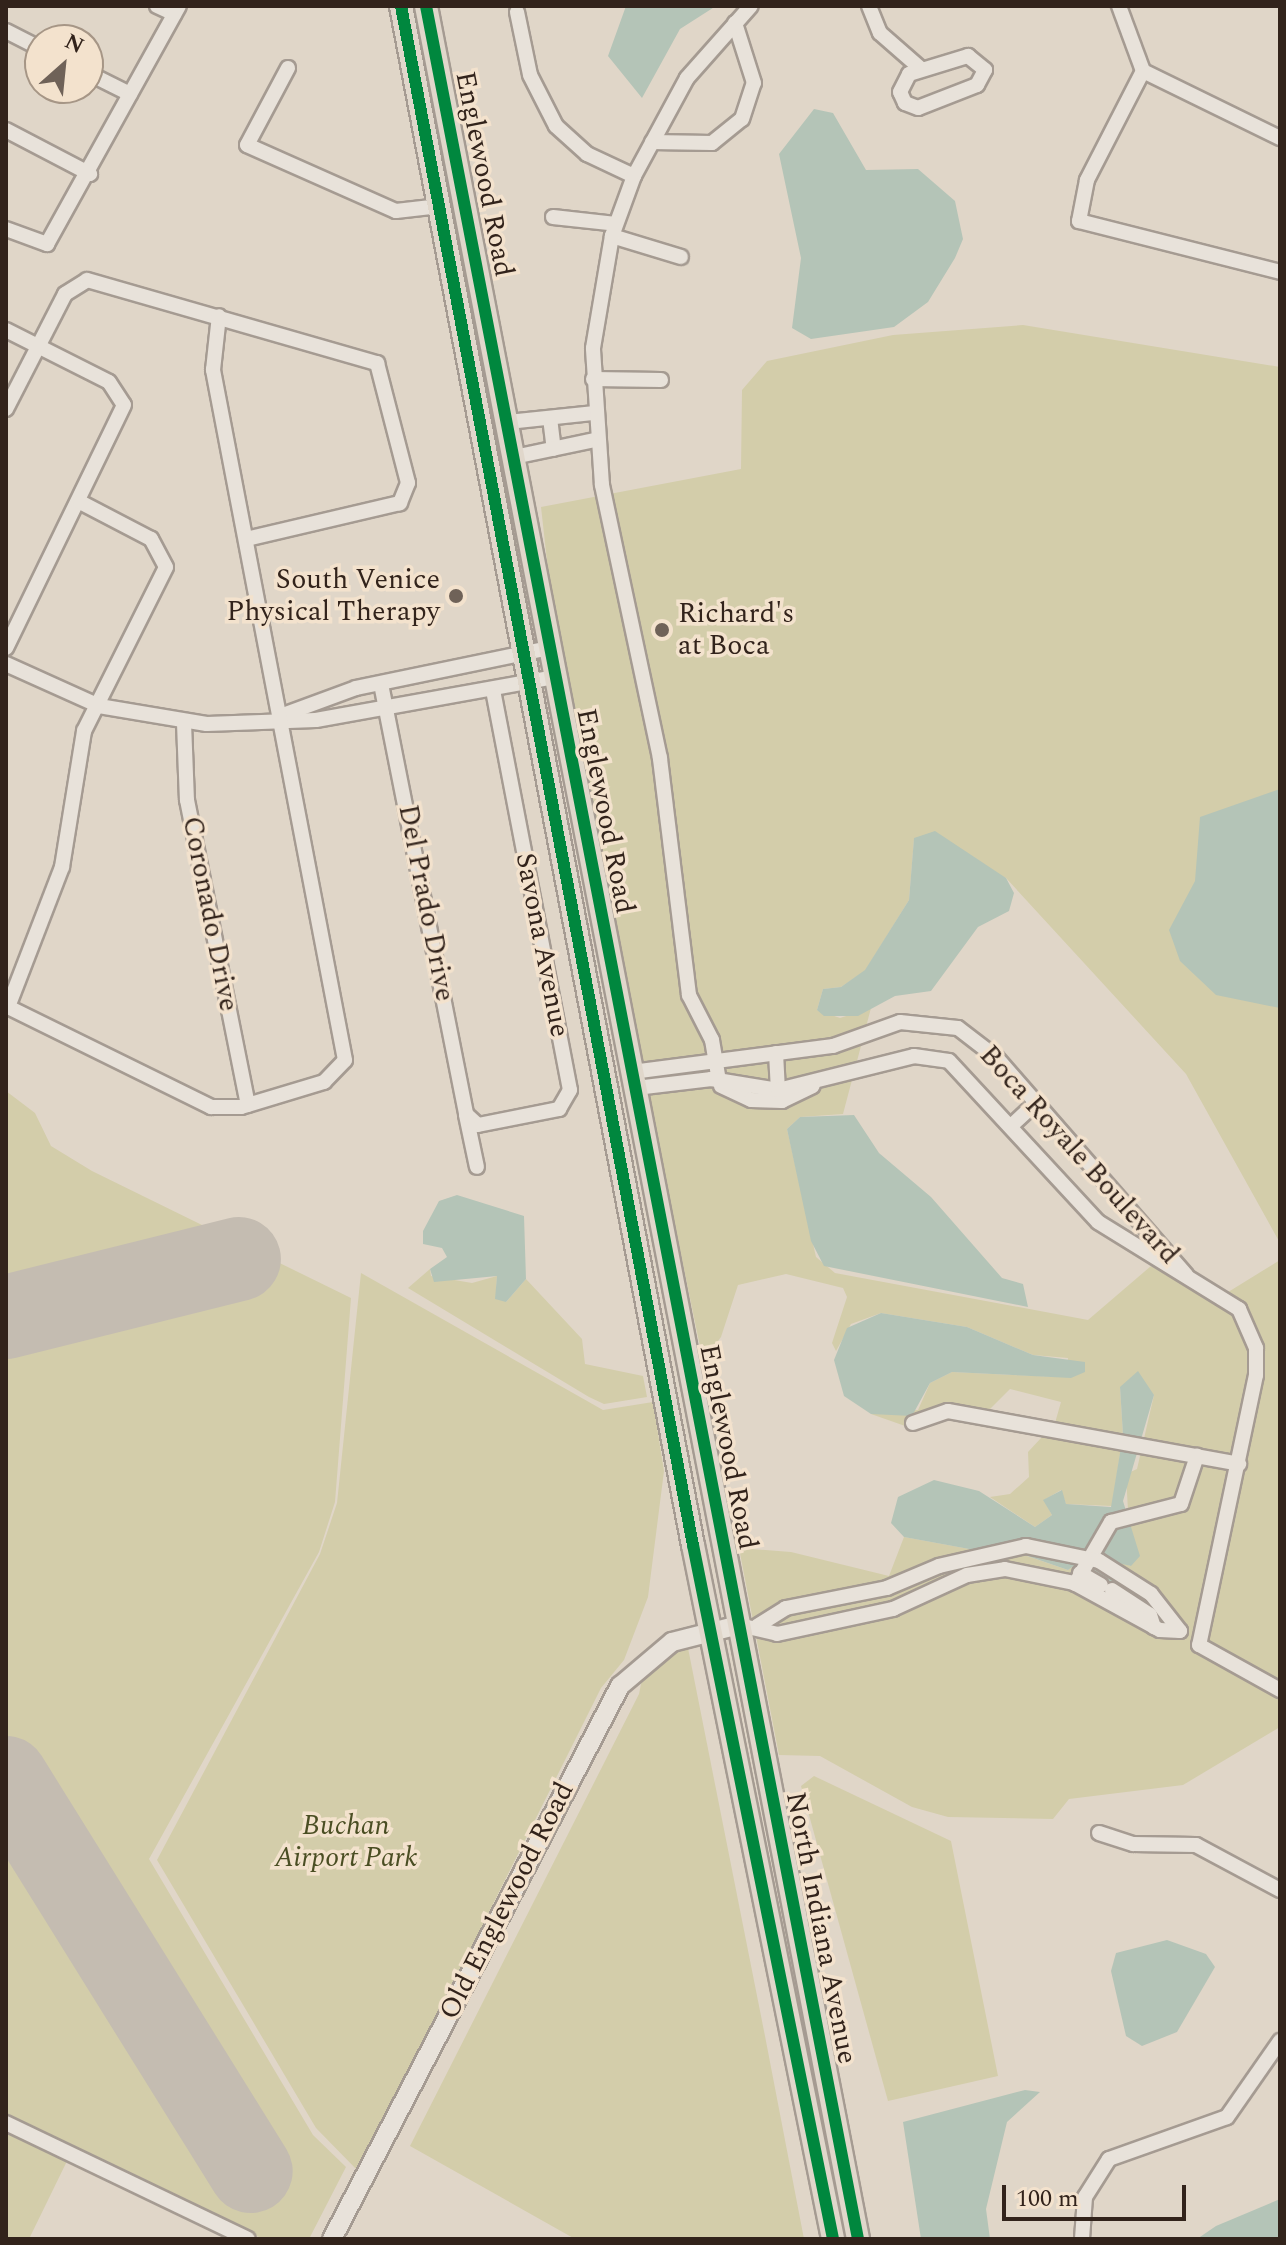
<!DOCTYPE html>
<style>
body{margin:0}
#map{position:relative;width:1286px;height:2245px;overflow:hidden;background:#e0d6c8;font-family:Spectral,serif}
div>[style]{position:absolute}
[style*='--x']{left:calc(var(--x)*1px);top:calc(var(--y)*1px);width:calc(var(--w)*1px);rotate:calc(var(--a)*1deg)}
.green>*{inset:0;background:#d3cdaa}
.water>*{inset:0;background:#b4c4b7}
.taxiway>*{height:34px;margin:-17px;padding:0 17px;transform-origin:17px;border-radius:17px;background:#c4bcb1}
.runway>*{height:84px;margin:-42px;padding:0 42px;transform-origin:42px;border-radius:42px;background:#c4bcb1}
.roads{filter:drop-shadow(2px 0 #a59b92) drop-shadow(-2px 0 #a59b92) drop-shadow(0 2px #a59b92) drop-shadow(0 -2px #a59b92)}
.minor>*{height:14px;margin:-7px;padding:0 7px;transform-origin:7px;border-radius:7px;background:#e8e2da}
.tertiary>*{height:18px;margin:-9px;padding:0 9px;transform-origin:9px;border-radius:9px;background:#e8e2da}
.primary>*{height:22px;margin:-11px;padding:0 11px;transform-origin:11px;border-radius:11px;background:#e0d7cb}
.cycleway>*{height:12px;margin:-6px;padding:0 6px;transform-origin:6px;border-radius:6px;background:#00873e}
.dots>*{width:22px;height:22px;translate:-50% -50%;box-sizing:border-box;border:4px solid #f3e2cd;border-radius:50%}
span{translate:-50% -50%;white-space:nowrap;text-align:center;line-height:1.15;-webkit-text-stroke:7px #f3e2cd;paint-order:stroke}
.street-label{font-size:28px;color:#32231b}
.poi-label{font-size:28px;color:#32231b}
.right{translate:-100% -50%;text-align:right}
.left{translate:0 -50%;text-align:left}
.park-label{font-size:28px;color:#4a4e23;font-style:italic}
.frame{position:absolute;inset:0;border:8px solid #32231b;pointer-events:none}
.north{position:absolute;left:24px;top:24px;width:80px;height:80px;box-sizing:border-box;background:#f3e2cd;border:2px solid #a69686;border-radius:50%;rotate:27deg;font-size:22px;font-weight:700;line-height:32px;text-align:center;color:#32231b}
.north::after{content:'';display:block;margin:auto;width:28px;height:36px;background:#6f6258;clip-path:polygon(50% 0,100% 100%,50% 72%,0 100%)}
.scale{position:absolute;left:1002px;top:2185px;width:184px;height:36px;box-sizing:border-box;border:4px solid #32231b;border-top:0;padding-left:10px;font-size:24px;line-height:28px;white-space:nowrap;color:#32231b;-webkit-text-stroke:6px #f3e2cd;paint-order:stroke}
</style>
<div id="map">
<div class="green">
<i style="clip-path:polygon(1023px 325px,1280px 367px,1280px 1243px,1186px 1074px,1006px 878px,914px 839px,909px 900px,865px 971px,841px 987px,823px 989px,817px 1010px,840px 1018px,871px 1008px,843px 1114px,800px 1117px,787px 1129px,816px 1257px,835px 1273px,1088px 1320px,1151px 1266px,1212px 1302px,1280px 1260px,1280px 1727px,1183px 1785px,1069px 1799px,1053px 1819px,948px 1817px,912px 1807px,820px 1756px,779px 1755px,739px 1548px,791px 1552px,889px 1576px,904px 1537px,980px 1551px,992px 1544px,1068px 1570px,1082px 1560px,1116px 1580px,1118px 1562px,1131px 1566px,1126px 1474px,1137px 1469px,1154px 1395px,1120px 1387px,1123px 1435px,1112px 1506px,1066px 1504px,1061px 1490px,1044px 1500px,1052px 1515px,1035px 1527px,990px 1497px,1010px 1494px,1029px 1477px,1028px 1452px,1055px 1423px,1061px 1402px,1010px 1389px,990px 1409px,908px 1427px,871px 1414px,918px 1410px,930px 1383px,952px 1372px,1057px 1377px,1066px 1375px,1068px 1358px,1033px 1355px,967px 1327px,881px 1313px,851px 1324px,836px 1351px,832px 1343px,847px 1297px,843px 1288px,786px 1274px,738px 1285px,721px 1337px,703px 1361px,558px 659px,541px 507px,741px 469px,742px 390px,767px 361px,893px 335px)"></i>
<i style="clip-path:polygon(6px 1091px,35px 1113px,51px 1146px,92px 1171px,351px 1298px,335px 1502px,319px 1552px,149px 1859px,313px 2135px,346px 2167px,309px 2239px,263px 2239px,6px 2114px)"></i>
<i style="clip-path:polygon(430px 1269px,431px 1276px,472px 1283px,497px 1276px,496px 1292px,506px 1302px,526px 1279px,582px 1339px,585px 1364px,643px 1376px,647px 1397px,604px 1404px,589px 1397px,408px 1288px)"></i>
<i style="clip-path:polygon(361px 1273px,603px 1410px,653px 1402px,664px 1471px,648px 1597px,624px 1660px,601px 1688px,359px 2172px,316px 2128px,157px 1860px,320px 1554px,337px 1503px)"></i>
<i style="clip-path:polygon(687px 1643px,765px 2036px,804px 2239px,575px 2239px,410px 2146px,639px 1694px,644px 1669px)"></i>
<i style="clip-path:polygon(814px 1776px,951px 1841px,998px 2076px,888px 2101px,801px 1786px)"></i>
<i style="clip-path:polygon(6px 2126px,69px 2157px,29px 2239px,6px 2239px)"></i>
</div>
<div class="water">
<i style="clip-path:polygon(626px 6px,716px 6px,680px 29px,642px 98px,608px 56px)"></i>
<i style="clip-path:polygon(814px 109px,833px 113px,866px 170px,918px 169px,955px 201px,963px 239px,955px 258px,928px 302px,894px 327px,811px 339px,792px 328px,801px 258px,779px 154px)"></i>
<i style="clip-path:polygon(1280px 789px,1280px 1008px,1216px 995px,1180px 961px,1169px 930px,1195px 881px,1200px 817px)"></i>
<i style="clip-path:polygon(935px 831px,1006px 878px,1014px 893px,1009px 911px,978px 927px,931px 991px,895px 996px,858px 1016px,824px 1016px,817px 1010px,823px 989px,841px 987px,865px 970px,909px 900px,914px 838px)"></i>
<i style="clip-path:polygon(854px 1115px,879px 1153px,931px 1197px,1002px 1278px,1023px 1284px,1028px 1307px,824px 1266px,811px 1241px,787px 1129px,800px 1117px)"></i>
<i style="clip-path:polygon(457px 1195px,524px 1216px,526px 1279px,506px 1302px,495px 1299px,497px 1276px,434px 1282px,430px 1269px,447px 1257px,442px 1248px,423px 1244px,423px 1231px,439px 1201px)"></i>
<i style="clip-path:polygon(881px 1313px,967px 1327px,1033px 1355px,1085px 1362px,1085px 1372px,1071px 1378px,952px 1372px,930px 1383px,912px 1416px,871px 1414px,844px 1396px,834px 1360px,847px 1328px)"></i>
<i style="clip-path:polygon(1138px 1371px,1154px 1395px,1123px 1501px,1140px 1556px,1131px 1566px,1118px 1563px,1111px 1585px,1082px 1560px,1068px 1570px,993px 1544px,980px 1551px,904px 1537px,891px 1523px,898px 1497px,934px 1480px,979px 1491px,1035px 1527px,1052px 1515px,1043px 1500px,1062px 1490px,1066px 1504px,1111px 1507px,1123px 1435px,1120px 1387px)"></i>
<i style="clip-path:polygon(1167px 1940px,1206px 1954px,1215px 1967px,1177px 2032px,1142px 2046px,1126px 2036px,1111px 1971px,1116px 1953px)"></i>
<i style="clip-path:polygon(1025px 2090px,1040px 2092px,1007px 2122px,986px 2209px,990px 2239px,921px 2239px,903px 2122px)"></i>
<i style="clip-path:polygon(1280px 2199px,1280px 2239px,1197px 2239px,1216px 2226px)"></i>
</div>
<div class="taxiway">
<i style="--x:6;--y:1831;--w:28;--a:-32"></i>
</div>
<div class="runway">
<i style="--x:6;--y:1317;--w:240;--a:-14"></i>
<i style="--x:6;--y:1778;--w:463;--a:58.1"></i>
</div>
<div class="roads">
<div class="minor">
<i style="--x:157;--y:6;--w:19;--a:25"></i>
<i style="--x:869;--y:6;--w:29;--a:68"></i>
<i style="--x:880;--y:33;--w:52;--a:41.1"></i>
<i style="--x:1119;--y:6;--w:69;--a:69.7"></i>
<i style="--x:1143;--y:71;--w:153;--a:26.1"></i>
<i style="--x:517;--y:12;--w:64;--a:78.3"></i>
<i style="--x:530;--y:75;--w:57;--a:63"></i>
<i style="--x:556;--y:126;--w:42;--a:42.1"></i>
<i style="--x:587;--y:154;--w:52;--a:25.1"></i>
<i style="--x:6;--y:31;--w:38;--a:27"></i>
<i style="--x:968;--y:56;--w:22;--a:39"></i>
<i style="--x:985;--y:70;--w:17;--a:118"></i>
<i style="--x:977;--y:85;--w:63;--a:158.7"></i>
<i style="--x:918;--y:108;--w:14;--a:-159"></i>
<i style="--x:905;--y:103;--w:12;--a:-114"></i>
<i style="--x:900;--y:92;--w:20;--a:-63"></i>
<i style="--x:909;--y:74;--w:62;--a:-17"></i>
<i style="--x:288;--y:68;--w:87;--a:118"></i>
<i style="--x:247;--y:145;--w:163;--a:23.9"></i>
<i style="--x:396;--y:211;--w:44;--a:-6.5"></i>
<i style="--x:1143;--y:71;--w:123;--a:117.2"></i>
<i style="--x:1087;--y:180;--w:42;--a:101"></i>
<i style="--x:1079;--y:221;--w:207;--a:14.2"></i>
<i style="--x:88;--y:73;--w:47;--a:26.6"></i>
<i style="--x:6;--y:130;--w:95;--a:27.6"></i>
<i style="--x:652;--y:142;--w:60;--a:1"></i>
<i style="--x:712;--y:143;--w:38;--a:-39"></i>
<i style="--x:742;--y:119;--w:38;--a:-72"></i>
<i style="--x:754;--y:83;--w:63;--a:-107.6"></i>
<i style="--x:553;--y:217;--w:63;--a:6.3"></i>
<i style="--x:6;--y:229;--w:44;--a:20.1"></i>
<i style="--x:47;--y:244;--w:272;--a:-61"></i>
<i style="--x:612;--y:236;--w:72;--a:16.9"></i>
<i style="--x:6;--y:330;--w:115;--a:26.8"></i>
<i style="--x:109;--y:382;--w:27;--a:57"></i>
<i style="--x:124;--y:405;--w:270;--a:115.9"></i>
<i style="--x:593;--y:379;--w:68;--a:0.8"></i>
<i style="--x:6;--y:409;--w:129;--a:-62.8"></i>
<i style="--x:65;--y:294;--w:26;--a:-32"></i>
<i style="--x:87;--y:280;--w:302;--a:16"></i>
<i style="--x:377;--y:363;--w:124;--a:75.5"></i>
<i style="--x:408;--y:483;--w:22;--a:112"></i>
<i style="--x:400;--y:503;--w:158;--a:166.8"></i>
<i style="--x:550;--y:418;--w:31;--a:83"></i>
<i style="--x:508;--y:422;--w:85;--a:-6"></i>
<i style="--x:514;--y:457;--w:83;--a:-11.9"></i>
<i style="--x:6;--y:664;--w:102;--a:24.3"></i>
<i style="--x:99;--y:706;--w:109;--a:9.5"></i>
<i style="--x:207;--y:724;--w:109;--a:-2.1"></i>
<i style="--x:316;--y:720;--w:242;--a:-10.2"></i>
<i style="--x:381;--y:684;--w:438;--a:78.8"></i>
<i style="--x:466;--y:1114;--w:16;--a:43"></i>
<i style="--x:478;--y:1125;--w:83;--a:-11.2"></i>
<i style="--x:559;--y:1109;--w:22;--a:-60"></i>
<i style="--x:570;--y:1090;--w:408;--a:-100.9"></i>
<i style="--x:280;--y:716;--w:81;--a:-20.2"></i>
<i style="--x:356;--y:688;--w:197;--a:-11.7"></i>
<i style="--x:184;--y:723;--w:77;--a:87.8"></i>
<i style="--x:187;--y:800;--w:311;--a:78.7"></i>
<i style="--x:6;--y:1006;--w:229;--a:26.2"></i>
<i style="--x:211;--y:1107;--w:30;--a:0"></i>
<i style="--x:241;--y:1107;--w:87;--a:-16.8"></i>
<i style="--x:324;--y:1082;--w:30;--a:-46"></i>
<i style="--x:345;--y:1060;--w:703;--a:-100.83"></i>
<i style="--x:213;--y:370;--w:54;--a:-83.7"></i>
<i style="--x:8;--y:1007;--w:150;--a:-68.9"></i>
<i style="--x:62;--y:867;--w:138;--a:-80.8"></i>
<i style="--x:84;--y:731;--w:183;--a:-63.4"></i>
<i style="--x:166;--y:567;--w:32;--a:-118"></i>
<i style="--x:151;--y:539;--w:80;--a:-152.5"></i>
<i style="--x:776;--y:1053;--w:37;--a:87"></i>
<i style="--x:632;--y:1072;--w:203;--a:-7.4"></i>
<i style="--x:833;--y:1046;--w:71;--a:-19.7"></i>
<i style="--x:900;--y:1022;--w:58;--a:5.9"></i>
<i style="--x:958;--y:1028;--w:49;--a:37.6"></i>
<i style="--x:997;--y:1058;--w:288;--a:48.9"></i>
<i style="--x:719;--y:1081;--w:42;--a:-99.7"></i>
<i style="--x:712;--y:1040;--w:51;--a:-117.1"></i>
<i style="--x:689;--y:995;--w:239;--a:-97"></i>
<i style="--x:660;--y:758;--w:279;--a:-102"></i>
<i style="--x:602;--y:485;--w:137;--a:-93.8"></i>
<i style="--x:593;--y:348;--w:114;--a:-80.4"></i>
<i style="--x:612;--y:236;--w:64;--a:-69.9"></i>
<i style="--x:634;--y:176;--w:111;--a:-61.6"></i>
<i style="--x:687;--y:78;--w:96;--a:-48.4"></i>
<i style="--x:721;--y:1086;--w:33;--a:25"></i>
<i style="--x:751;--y:1100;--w:31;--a:2"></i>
<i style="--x:782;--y:1101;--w:34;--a:-26"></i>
<i style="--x:636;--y:1088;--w:76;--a:-6.8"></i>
<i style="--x:711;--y:1079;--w:68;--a:9.3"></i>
<i style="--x:778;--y:1090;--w:140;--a:-14"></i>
<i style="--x:914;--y:1056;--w:35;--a:8"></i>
<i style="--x:949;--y:1061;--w:219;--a:47.2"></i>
<i style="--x:1098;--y:1222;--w:166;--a:31.7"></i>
<i style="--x:1239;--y:1309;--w:43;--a:66.4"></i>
<i style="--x:1256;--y:1348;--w:27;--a:90"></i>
<i style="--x:1256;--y:1375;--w:276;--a:101.9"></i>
<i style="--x:1199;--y:1645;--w:93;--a:29.1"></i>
<i style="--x:466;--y:1115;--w:53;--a:78.1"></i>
<i style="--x:1011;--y:1126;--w:34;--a:-43"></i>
<i style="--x:913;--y:1423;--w:37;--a:-19"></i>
<i style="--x:948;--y:1411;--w:296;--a:10.3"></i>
<i style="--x:1080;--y:1573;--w:24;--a:30"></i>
<i style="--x:1075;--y:1584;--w:72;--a:-59.9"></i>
<i style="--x:1111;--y:1522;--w:72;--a:-14.4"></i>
<i style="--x:1181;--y:1504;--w:51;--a:-71.6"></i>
<i style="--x:1112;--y:1590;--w:45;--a:33.3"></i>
<i style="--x:1150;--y:1615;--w:13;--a:72"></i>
<i style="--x:739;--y:1625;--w:39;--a:13"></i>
<i style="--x:777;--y:1634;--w:119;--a:-12.2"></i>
<i style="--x:893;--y:1609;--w:81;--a:-24.7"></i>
<i style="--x:967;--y:1575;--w:38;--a:-9"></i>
<i style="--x:1005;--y:1569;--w:70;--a:11.5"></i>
<i style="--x:1074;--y:1583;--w:98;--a:28.7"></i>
<i style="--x:1160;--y:1630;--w:20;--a:3"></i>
<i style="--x:1180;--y:1631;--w:47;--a:-128.1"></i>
<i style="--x:1151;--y:1594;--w:62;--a:-147.6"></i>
<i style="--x:1099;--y:1561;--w:75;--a:-168.4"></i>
<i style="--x:1026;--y:1546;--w:89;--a:167.1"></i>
<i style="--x:939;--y:1566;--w:56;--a:157.1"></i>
<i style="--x:887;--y:1588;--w:103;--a:168.8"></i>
<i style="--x:786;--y:1608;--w:34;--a:148"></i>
<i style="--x:1099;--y:1833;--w:36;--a:18"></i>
<i style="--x:1133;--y:1844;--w:63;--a:0.9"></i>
<i style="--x:1196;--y:1845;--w:95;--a:28.2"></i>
<i style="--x:6;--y:2123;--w:268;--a:25.6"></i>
<i style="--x:1082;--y:2239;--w:42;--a:-85.9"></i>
<i style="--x:1085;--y:2197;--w:45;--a:-57.7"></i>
<i style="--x:1109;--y:2159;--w:125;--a:-19.6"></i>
<i style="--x:1227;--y:2117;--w:93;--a:-55.1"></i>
</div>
<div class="tertiary">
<i style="--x:332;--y:2239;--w:624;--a:-62.49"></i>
<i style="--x:620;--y:1686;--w:68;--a:-40.2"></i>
<i style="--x:672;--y:1642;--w:69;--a:-14.2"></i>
</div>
<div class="primary">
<i style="--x:401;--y:6;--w:1566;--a:79.26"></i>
<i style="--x:693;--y:1545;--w:708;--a:78.59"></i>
<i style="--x:426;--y:6;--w:2274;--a:79.05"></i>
</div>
</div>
<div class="cycleway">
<i style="--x:401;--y:6;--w:1566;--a:79.26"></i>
<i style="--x:693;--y:1545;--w:708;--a:78.59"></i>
<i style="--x:426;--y:6;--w:2274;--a:79.05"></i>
</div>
<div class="dots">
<i style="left:456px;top:596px;background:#6f6258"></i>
<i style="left:662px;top:630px;background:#6f6258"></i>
</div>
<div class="street-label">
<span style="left:484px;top:174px;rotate:79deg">Englewood Road</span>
<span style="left:605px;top:811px;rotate:79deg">Englewood Road</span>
<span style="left:426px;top:903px;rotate:79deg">Del Prado Drive</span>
<span style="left:210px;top:914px;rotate:79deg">Coronado Drive</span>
<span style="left:542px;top:945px;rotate:79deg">Savona Avenue</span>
<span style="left:1079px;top:1155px;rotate:48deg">Boca Royale Boulevard</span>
<span style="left:728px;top:1447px;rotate:79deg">Englewood Road</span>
<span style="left:507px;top:1901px;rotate:-63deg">Old Englewood Road</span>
<span style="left:821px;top:1928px;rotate:79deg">North Indiana Avenue</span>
</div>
<div class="poi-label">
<span class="right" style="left:440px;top:596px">South Venice<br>Physical Therapy</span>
<span class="left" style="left:678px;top:630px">Richard's<br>at Boca</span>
</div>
<div class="park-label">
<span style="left:346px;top:1842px">Buchan<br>Airport Park</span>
</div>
<div class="frame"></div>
<div class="north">N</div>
<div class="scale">100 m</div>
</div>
